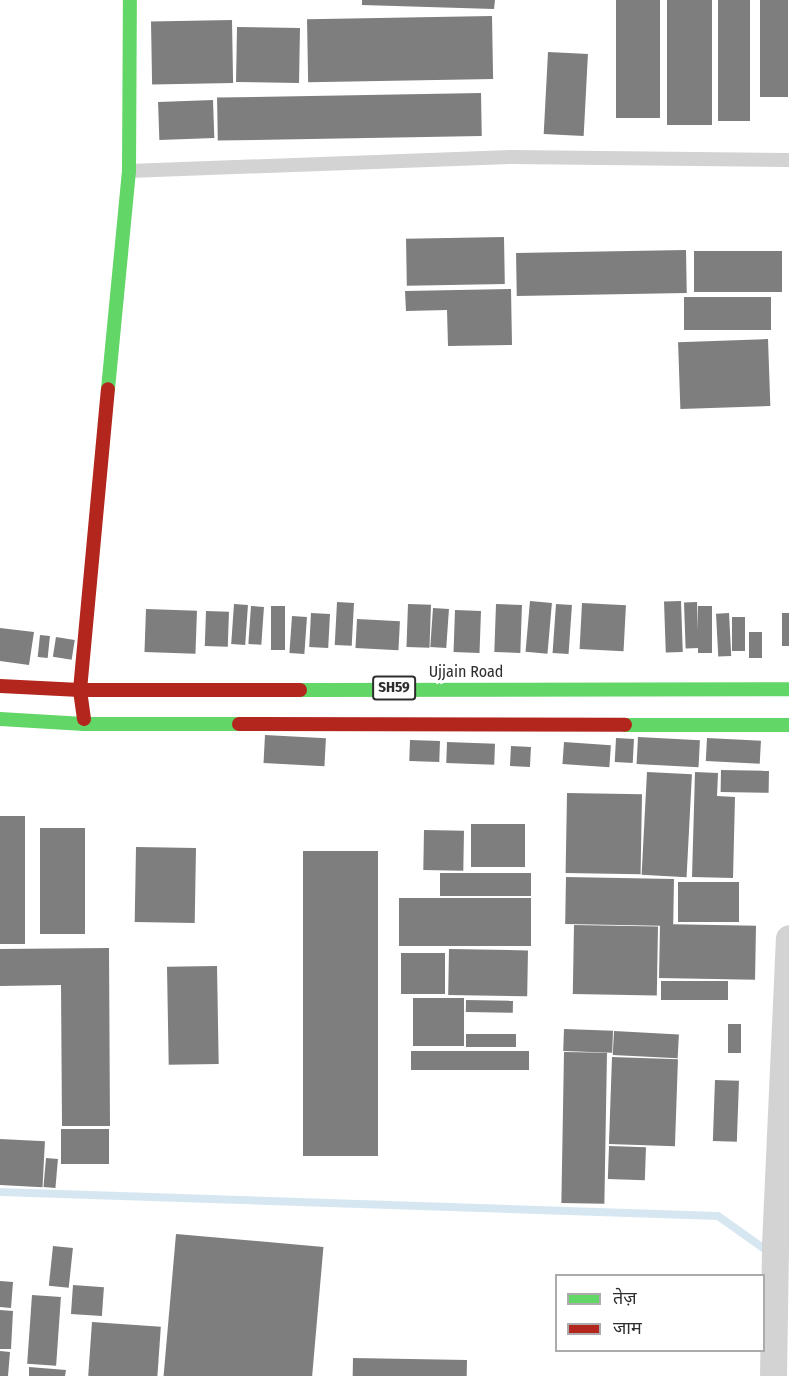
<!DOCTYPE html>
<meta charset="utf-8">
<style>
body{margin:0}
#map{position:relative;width:789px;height:1376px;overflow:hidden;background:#fff;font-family:"Fira Sans Condensed","Noto Sans Devanagari",sans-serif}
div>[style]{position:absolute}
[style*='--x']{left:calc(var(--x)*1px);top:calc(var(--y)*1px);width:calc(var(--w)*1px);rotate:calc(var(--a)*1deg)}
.stream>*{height:8px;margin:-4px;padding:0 4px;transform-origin:4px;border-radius:4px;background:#d7e7f2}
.building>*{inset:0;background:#7e7e7e;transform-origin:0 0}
.lane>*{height:14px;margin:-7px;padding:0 7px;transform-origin:7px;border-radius:7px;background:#d3d3d3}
.street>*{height:27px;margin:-13.5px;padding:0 13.5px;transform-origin:13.5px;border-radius:13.5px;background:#d3d3d3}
.fast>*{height:14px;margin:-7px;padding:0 7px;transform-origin:7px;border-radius:7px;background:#63d668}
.jam>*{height:14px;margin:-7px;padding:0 7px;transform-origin:7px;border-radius:7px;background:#b3261e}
span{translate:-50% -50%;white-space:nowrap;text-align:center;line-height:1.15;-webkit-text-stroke:6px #fff;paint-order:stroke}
.shield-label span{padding:2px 4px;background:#fff;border:2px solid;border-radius:4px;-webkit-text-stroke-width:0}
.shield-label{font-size:15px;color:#2e2e2e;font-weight:700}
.street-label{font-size:16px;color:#2e2e2e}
.legend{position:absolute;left:555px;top:1274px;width:210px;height:78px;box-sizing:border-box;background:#fff;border:2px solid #ababab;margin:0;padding:8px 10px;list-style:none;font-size:18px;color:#2e2e2e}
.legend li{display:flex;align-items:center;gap:12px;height:30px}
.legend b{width:30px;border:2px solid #ababab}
</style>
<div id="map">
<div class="stream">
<i style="--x:0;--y:1192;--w:718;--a:1.91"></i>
<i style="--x:718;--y:1216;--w:64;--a:35.4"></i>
<i style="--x:770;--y:1253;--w:19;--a:6"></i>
</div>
<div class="building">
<i style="clip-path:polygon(362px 0,495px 0,494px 9px,362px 5px)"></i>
<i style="left:616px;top:0;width:44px;height:118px"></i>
<i style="left:667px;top:0;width:45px;height:125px"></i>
<i style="left:718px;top:0;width:32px;height:121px"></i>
<i style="left:760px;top:0;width:28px;height:97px"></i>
<i style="left:492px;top:16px;width:63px;height:185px;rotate:89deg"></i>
<i style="left:232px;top:20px;width:63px;height:81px;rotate:89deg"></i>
<i style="left:237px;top:27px;width:63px;height:55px;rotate:1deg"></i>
<i style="left:548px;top:52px;width:40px;height:82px;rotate:3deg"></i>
<i style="left:481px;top:93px;width:43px;height:264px;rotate:89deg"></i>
<i style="left:213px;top:100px;width:38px;height:55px;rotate:88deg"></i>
<i style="left:504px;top:237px;width:47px;height:98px;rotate:89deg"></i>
<i style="left:686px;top:250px;width:43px;height:170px;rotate:89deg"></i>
<i style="left:782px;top:251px;width:41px;height:88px;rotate:90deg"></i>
<i style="clip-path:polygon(511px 289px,512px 345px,448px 346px,447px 310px,406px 311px,405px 291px)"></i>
<i style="left:771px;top:297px;width:33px;height:87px;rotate:90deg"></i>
<i style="left:768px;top:339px;width:67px;height:90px;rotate:88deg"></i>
<i style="left:530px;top:601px;width:22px;height:51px;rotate:5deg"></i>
<i style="left:681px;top:601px;width:51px;height:17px;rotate:88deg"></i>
<i style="left:337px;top:602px;width:17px;height:43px;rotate:3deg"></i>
<i style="left:697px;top:602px;width:46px;height:13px;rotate:88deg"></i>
<i style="left:582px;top:603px;width:44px;height:46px;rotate:3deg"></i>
<i style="left:234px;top:604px;width:14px;height:40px;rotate:4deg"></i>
<i style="left:408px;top:604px;width:23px;height:43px;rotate:2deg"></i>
<i style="left:496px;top:604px;width:26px;height:48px;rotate:2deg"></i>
<i style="left:556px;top:604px;width:16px;height:49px;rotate:4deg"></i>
<i style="left:251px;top:606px;width:13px;height:38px;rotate:4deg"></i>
<i style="left:271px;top:606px;width:14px;height:44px"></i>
<i style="left:698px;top:606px;width:14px;height:47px"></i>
<i style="left:433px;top:608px;width:16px;height:39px;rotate:4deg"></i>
<i style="left:146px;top:609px;width:51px;height:43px;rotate:2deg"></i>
<i style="left:455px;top:610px;width:26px;height:42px;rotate:2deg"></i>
<i style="left:206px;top:611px;width:23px;height:35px;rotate:2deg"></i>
<i style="left:311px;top:613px;width:19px;height:34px;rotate:3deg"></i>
<i style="left:729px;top:613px;width:43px;height:13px;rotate:87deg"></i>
<i style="left:782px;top:613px;width:7px;height:33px"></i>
<i style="left:292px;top:616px;width:15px;height:37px;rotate:4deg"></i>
<i style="left:732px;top:617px;width:13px;height:34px"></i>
<i style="left:357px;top:619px;width:43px;height:29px;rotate:3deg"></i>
<i style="clip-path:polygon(0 628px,34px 632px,29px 665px,0 661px)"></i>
<i style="left:749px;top:632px;width:13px;height:26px"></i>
<i style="left:40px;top:635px;width:10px;height:22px;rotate:6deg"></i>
<i style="left:56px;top:637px;width:19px;height:20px;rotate:9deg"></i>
<i style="left:265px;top:735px;width:61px;height:28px;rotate:3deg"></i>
<i style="left:638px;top:737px;width:62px;height:27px;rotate:3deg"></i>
<i style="left:616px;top:738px;width:18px;height:24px;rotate:3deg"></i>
<i style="left:707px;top:738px;width:54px;height:23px;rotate:3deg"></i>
<i style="left:410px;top:740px;width:30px;height:21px;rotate:2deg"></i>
<i style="left:447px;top:742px;width:48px;height:21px;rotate:2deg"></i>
<i style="left:564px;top:742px;width:47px;height:22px;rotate:4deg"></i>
<i style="left:511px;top:746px;width:20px;height:20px;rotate:3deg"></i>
<i style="left:721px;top:770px;width:48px;height:22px;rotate:1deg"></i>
<i style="left:647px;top:772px;width:45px;height:103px;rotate:3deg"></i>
<i style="clip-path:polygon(695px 772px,718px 773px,717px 796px,735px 797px,733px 878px,692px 877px)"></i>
<i style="left:567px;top:793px;width:75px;height:80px;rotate:1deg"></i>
<i style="left:0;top:816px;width:25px;height:128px"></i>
<i style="left:471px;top:824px;width:54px;height:43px"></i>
<i style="left:40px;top:828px;width:45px;height:106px"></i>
<i style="left:424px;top:830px;width:40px;height:40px;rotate:1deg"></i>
<i style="left:136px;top:847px;width:60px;height:75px;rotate:1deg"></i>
<i style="left:303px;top:851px;width:75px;height:305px"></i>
<i style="left:440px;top:873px;width:91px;height:23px"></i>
<i style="left:566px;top:877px;width:108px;height:47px;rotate:1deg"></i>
<i style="left:678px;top:882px;width:61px;height:40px"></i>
<i style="left:399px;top:898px;width:132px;height:48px"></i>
<i style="left:660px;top:924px;width:96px;height:54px;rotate:1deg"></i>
<i style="left:574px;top:925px;width:84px;height:69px;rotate:1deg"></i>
<i style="clip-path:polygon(109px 948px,110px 1126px,62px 1126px,61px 985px,0 986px,0 949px)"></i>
<i style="left:449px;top:949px;width:79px;height:46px;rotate:1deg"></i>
<i style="left:401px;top:953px;width:44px;height:41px"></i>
<i style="left:217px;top:966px;width:98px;height:50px;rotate:89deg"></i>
<i style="left:661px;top:981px;width:67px;height:19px"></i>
<i style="left:413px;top:998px;width:51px;height:48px"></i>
<i style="left:466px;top:1000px;width:47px;height:12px;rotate:1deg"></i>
<i style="left:728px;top:1024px;width:13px;height:29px"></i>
<i style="left:564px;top:1029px;width:49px;height:22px;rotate:2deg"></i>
<i style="left:614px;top:1031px;width:65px;height:24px;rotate:3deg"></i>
<i style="left:466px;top:1034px;width:50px;height:13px"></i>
<i style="left:411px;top:1051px;width:118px;height:19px"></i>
<i style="left:564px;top:1052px;width:43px;height:151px;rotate:1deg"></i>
<i style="left:612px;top:1057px;width:66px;height:87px;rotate:2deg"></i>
<i style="left:715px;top:1080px;width:24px;height:61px;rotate:2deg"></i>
<i style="left:61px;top:1129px;width:48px;height:35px"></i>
<i style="left:0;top:1139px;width:45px;height:46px;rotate:3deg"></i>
<i style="left:609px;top:1146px;width:37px;height:33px;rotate:2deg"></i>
<i style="left:46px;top:1158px;width:12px;height:29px;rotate:5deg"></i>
<i style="left:176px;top:1234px;width:148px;height:143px;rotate:5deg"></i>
<i style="left:53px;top:1246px;width:20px;height:40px;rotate:6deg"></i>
<i style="clip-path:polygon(0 1281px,13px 1282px,11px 1308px,0 1307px)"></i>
<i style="left:73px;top:1285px;width:31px;height:29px;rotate:4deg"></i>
<i style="left:32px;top:1295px;width:29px;height:69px;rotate:4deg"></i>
<i style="clip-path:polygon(0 1310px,13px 1311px,11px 1349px,0 1349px)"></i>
<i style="left:92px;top:1322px;width:69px;height:54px;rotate:4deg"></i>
<i style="clip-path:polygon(0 1351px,10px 1352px,8px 1376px,0 1376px)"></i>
<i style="left:353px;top:1358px;width:114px;height:18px;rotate:1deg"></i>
<i style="clip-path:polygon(29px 1367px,66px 1370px,65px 1376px,29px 1376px)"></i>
</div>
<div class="lane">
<i style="--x:129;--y:171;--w:382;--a:-2.1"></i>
<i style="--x:511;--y:157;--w:278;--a:0.6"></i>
</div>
<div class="street">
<i style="--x:773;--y:1376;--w:131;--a:-89.1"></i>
<i style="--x:775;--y:1245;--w:307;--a:-87.4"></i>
</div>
<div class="fast">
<i style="--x:108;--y:389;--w:219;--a:-84.5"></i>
<i style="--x:129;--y:171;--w:171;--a:-89.7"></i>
<i style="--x:300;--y:690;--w:489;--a:-0.1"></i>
<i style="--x:0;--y:719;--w:84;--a:3.4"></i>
<i style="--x:84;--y:724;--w:155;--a:0"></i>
<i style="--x:625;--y:725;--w:164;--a:0"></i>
</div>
<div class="jam">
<i style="--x:0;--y:686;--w:80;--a:2.9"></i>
<i style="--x:80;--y:690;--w:220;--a:0"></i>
<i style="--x:84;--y:719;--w:29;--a:-98"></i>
<i style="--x:80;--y:690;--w:302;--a:-84.7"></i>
<i style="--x:239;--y:724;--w:386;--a:0.1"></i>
</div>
<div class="shield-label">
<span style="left:394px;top:688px">SH59</span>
</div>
<div class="street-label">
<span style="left:466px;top:672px">Ujjain Road</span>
</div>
<ul class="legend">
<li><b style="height:8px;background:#63d668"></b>तेज़</li>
<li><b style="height:8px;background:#b3261e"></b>जाम</li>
</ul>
</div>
